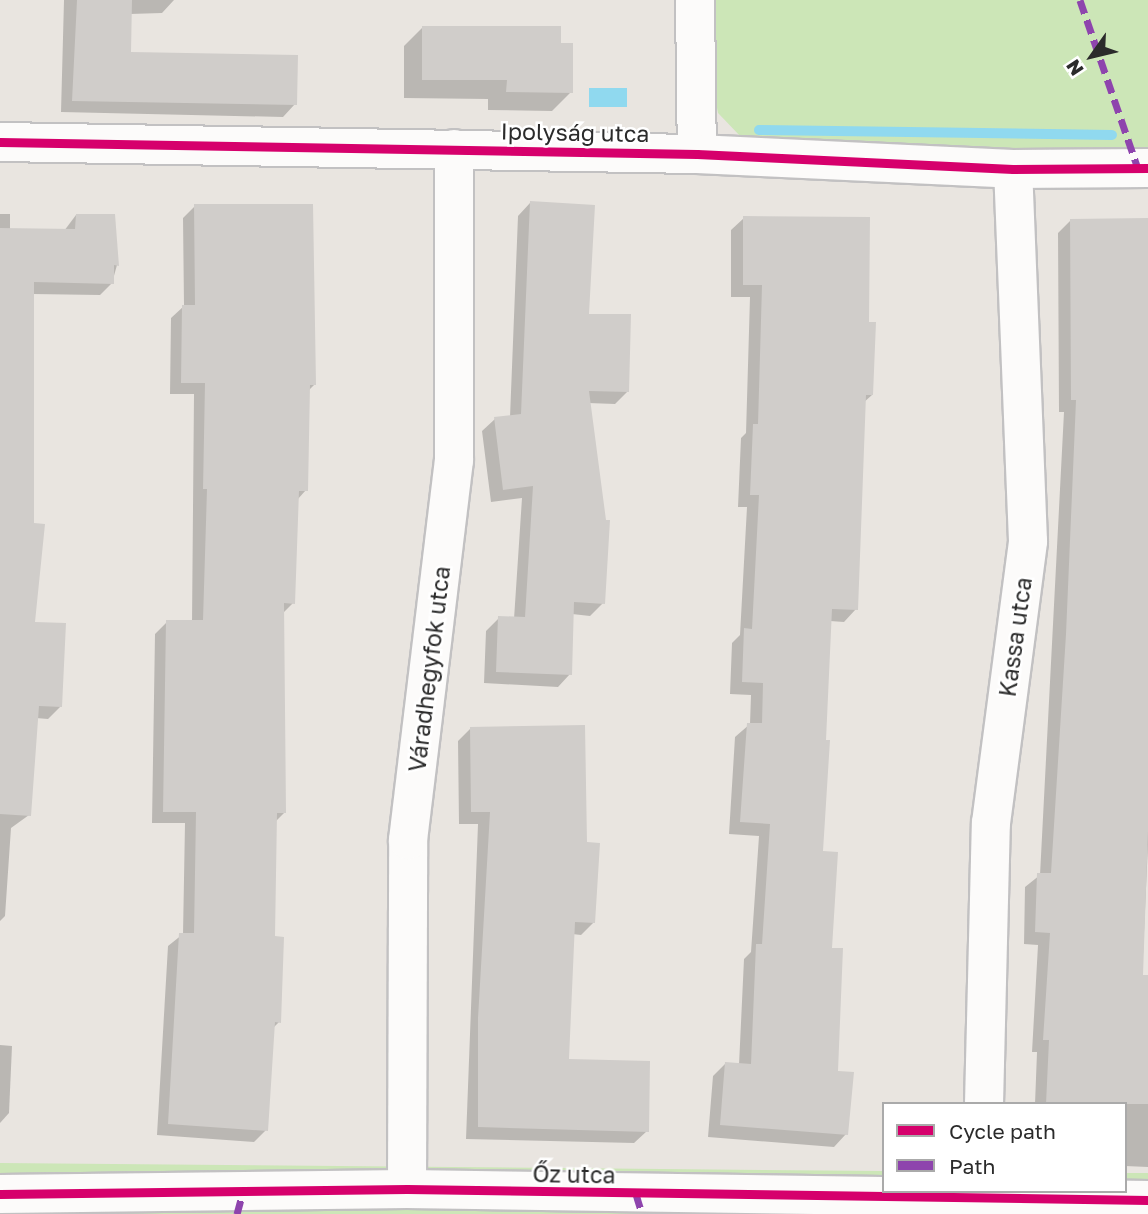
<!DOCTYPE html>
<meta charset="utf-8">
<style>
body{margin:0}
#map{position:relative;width:1148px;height:1214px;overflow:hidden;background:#e9e5e0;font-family:"Golos Text",sans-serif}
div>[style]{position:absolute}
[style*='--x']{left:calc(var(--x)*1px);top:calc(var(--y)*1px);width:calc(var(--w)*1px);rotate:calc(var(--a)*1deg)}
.green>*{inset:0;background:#cce6b7}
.water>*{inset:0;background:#90d9ef;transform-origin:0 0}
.shadow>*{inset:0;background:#0003}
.stream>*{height:10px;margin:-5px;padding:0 5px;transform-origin:5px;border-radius:5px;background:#90d9ef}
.building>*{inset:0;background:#d0cdca}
.roads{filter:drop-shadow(2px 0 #c2c1c2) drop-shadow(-2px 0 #c2c1c2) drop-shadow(0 2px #c2c1c2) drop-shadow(0 -2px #c2c1c2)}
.minor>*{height:38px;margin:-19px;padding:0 19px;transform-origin:19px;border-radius:19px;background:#fcfbfa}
.quiet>*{height:7px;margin-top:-3.5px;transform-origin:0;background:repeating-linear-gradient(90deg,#8e44ad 0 14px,transparent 0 21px)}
.cycleway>*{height:9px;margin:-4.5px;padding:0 4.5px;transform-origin:4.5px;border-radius:4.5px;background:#d6006c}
span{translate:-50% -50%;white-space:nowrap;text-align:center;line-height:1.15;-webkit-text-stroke:5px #fff;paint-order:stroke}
.street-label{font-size:23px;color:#2b2b2b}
.legend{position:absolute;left:882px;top:1102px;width:245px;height:91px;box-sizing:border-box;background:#fff;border:2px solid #aaa;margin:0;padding:9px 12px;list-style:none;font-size:21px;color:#2b2b2b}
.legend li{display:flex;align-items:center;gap:14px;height:35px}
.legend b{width:35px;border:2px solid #aaa}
.north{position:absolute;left:1057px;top:21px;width:70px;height:70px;-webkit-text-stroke:5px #fff;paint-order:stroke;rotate:236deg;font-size:19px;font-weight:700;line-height:28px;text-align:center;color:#2b2b2b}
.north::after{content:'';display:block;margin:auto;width:24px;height:32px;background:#2b2b2b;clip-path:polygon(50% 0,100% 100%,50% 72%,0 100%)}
</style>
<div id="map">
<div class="green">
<i style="clip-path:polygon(715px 0,1148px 0,1148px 168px,742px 138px,718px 113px,711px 75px)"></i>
<i style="clip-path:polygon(0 1163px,884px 1171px,884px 1191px,1125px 1191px,1125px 1173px,1148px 1173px,1148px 1214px,0 1214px)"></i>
</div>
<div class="water">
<i style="left:627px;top:88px;width:19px;height:38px;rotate:90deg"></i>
</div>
<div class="shadow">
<i style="clip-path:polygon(64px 0,174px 0,162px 13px,130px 14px,130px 53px,295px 104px,283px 117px,61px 112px)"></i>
<i style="clip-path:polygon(423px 27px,560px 45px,571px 92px,552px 111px,488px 110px,488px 99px,404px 98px,404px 46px)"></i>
<i style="clip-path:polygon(530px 203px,628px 391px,615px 404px,588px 403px,603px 603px,590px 616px,572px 614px,570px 674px,558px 687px,484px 683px,486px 631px,499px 618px,514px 619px,522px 498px,491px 502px,482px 431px,495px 419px,510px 417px,518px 216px)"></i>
<i style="clip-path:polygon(195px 206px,315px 384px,308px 391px,306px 490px,297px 500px,293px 603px,282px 614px,285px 812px,275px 822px,273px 938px,279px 1022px,273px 1028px,266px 1130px,254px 1142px,157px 1135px,168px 946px,183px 934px,185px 823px,152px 823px,155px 634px,167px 622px,192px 622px,194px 394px,170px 394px,171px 318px,184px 306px,183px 218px)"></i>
<i style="clip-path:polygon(0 214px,10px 214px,10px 230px,64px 231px,76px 215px,117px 265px,112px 283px,100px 295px,32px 294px,33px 624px,61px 706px,48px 719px,36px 718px,29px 815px,11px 828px,5px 916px,0 921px)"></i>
<i style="clip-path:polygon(744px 218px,867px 323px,872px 395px,863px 403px,856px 609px,844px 622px,830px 621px,821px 852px,836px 1073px,846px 1134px,834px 1147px,708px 1137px,713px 1076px,725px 1064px,739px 1065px,744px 959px,751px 952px,759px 836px,729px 834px,735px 737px,750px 724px,751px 695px,730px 694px,732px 643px,740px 635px,747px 507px,738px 507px,741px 438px,746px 433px,750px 297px,731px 297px,731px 230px)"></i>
<i style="clip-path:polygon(1071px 220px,1148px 220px,1148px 844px,1142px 977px,1148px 977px,1148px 1167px,1125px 1166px,1125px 1104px,1035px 1104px,1037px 1052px,1032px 1052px,1038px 945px,1024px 944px,1025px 887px,1040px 875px,1064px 412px,1059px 412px,1058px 233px)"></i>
<i style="clip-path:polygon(470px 729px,586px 843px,594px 922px,581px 935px,572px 934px,567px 1061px,647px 1131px,634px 1143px,466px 1139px,478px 824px,459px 824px,458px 741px)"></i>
<i style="clip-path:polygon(0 1045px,12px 1046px,9px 1113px,0 1123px)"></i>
</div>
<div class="stream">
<i style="--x:759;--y:130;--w:353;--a:0.8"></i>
</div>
<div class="building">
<i style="clip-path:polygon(77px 0,132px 0,131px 52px,298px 55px,297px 105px,72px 101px)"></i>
<i style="clip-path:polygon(422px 26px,561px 26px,561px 43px,573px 43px,573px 93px,506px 92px,507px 80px,422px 80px)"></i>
<i style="clip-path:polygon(530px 201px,595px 205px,589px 314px,631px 314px,629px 392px,589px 391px,606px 520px,610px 520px,605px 604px,574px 602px,572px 675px,496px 672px,498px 616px,525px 617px,533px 486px,503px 490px,494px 417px,521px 414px)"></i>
<i style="clip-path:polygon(194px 204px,313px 204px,316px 385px,310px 385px,308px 491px,299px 491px,295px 604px,284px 603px,286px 813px,277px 813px,275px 936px,284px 937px,281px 1023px,275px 1022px,268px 1131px,168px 1124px,179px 933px,194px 933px,196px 812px,163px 812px,166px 620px,203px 620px,207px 489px,203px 489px,205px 383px,181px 383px,182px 305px,195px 305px)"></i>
<i style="clip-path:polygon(76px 214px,115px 214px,119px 266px,114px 265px,114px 284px,34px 282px,34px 523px,45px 524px,35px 622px,66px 623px,62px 707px,39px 706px,31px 816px,0 814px,0 228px,75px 229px)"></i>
<i style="clip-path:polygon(743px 216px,870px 217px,869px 322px,876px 322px,873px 395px,866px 395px,858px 610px,832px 609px,826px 740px,830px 740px,823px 851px,838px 852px,832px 948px,843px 948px,838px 1071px,854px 1072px,848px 1135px,720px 1125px,725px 1062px,751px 1064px,756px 944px,762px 944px,770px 824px,740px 822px,747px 723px,762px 723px,763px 683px,742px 682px,744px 628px,752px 629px,759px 495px,750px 495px,753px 424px,758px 424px,762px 285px,743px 285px)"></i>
<i style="clip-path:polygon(1148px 218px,1148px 831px,1143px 975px,1148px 975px,1148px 1104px,1046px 1104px,1049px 1040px,1043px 1040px,1050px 933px,1035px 932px,1037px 873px,1051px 873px,1066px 634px,1076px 400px,1071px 400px,1070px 219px)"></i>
<i style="clip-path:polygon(585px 725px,587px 842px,600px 843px,595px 923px,575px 922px,569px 1059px,650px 1061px,649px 1132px,478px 1127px,478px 1018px,490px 812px,471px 812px,470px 727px)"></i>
</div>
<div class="roads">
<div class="minor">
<i style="--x:695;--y:0;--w:154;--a:89.3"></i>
<i style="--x:0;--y:142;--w:697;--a:0.99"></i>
<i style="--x:697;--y:154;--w:316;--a:2.7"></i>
<i style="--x:1013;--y:169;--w:135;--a:-0.4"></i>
<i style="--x:984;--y:1104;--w:281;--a:-88.6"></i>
<i style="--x:991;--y:823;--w:284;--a:-82.5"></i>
<i style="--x:1028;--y:541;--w:372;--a:-92.3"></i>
<i style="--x:407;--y:1189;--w:349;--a:-89.8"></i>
<i style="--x:408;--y:840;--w:382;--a:-83.1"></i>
<i style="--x:454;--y:461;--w:312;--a:-90"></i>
<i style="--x:0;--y:1194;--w:407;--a:-0.7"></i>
<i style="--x:407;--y:1189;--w:741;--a:0.85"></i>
</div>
</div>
<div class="quiet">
<i style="--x:1080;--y:0;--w:178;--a:71"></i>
<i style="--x:636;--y:1194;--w:21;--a:73"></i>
<i style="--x:237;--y:1214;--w:24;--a:-75"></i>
</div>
<div class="cycleway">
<i style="--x:0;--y:142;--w:697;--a:0.99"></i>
<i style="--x:697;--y:154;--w:316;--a:2.7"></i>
<i style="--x:1013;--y:169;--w:135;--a:-0.4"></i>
<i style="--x:0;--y:1194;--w:407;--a:-0.7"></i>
<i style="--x:407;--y:1189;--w:741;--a:0.85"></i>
</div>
<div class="street-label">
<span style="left:575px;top:132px;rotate:1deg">Ipolyság utca</span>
<span style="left:1015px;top:637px;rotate:-82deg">Kassa utca</span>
<span style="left:429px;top:669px;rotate:-83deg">Váradhegyfok utca</span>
<span style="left:574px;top:1174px;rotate:1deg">Őz utca</span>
</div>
<ul class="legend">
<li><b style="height:9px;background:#d6006c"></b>Cycle path</li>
<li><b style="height:9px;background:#8e44ad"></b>Path</li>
</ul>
<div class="north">N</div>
</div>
